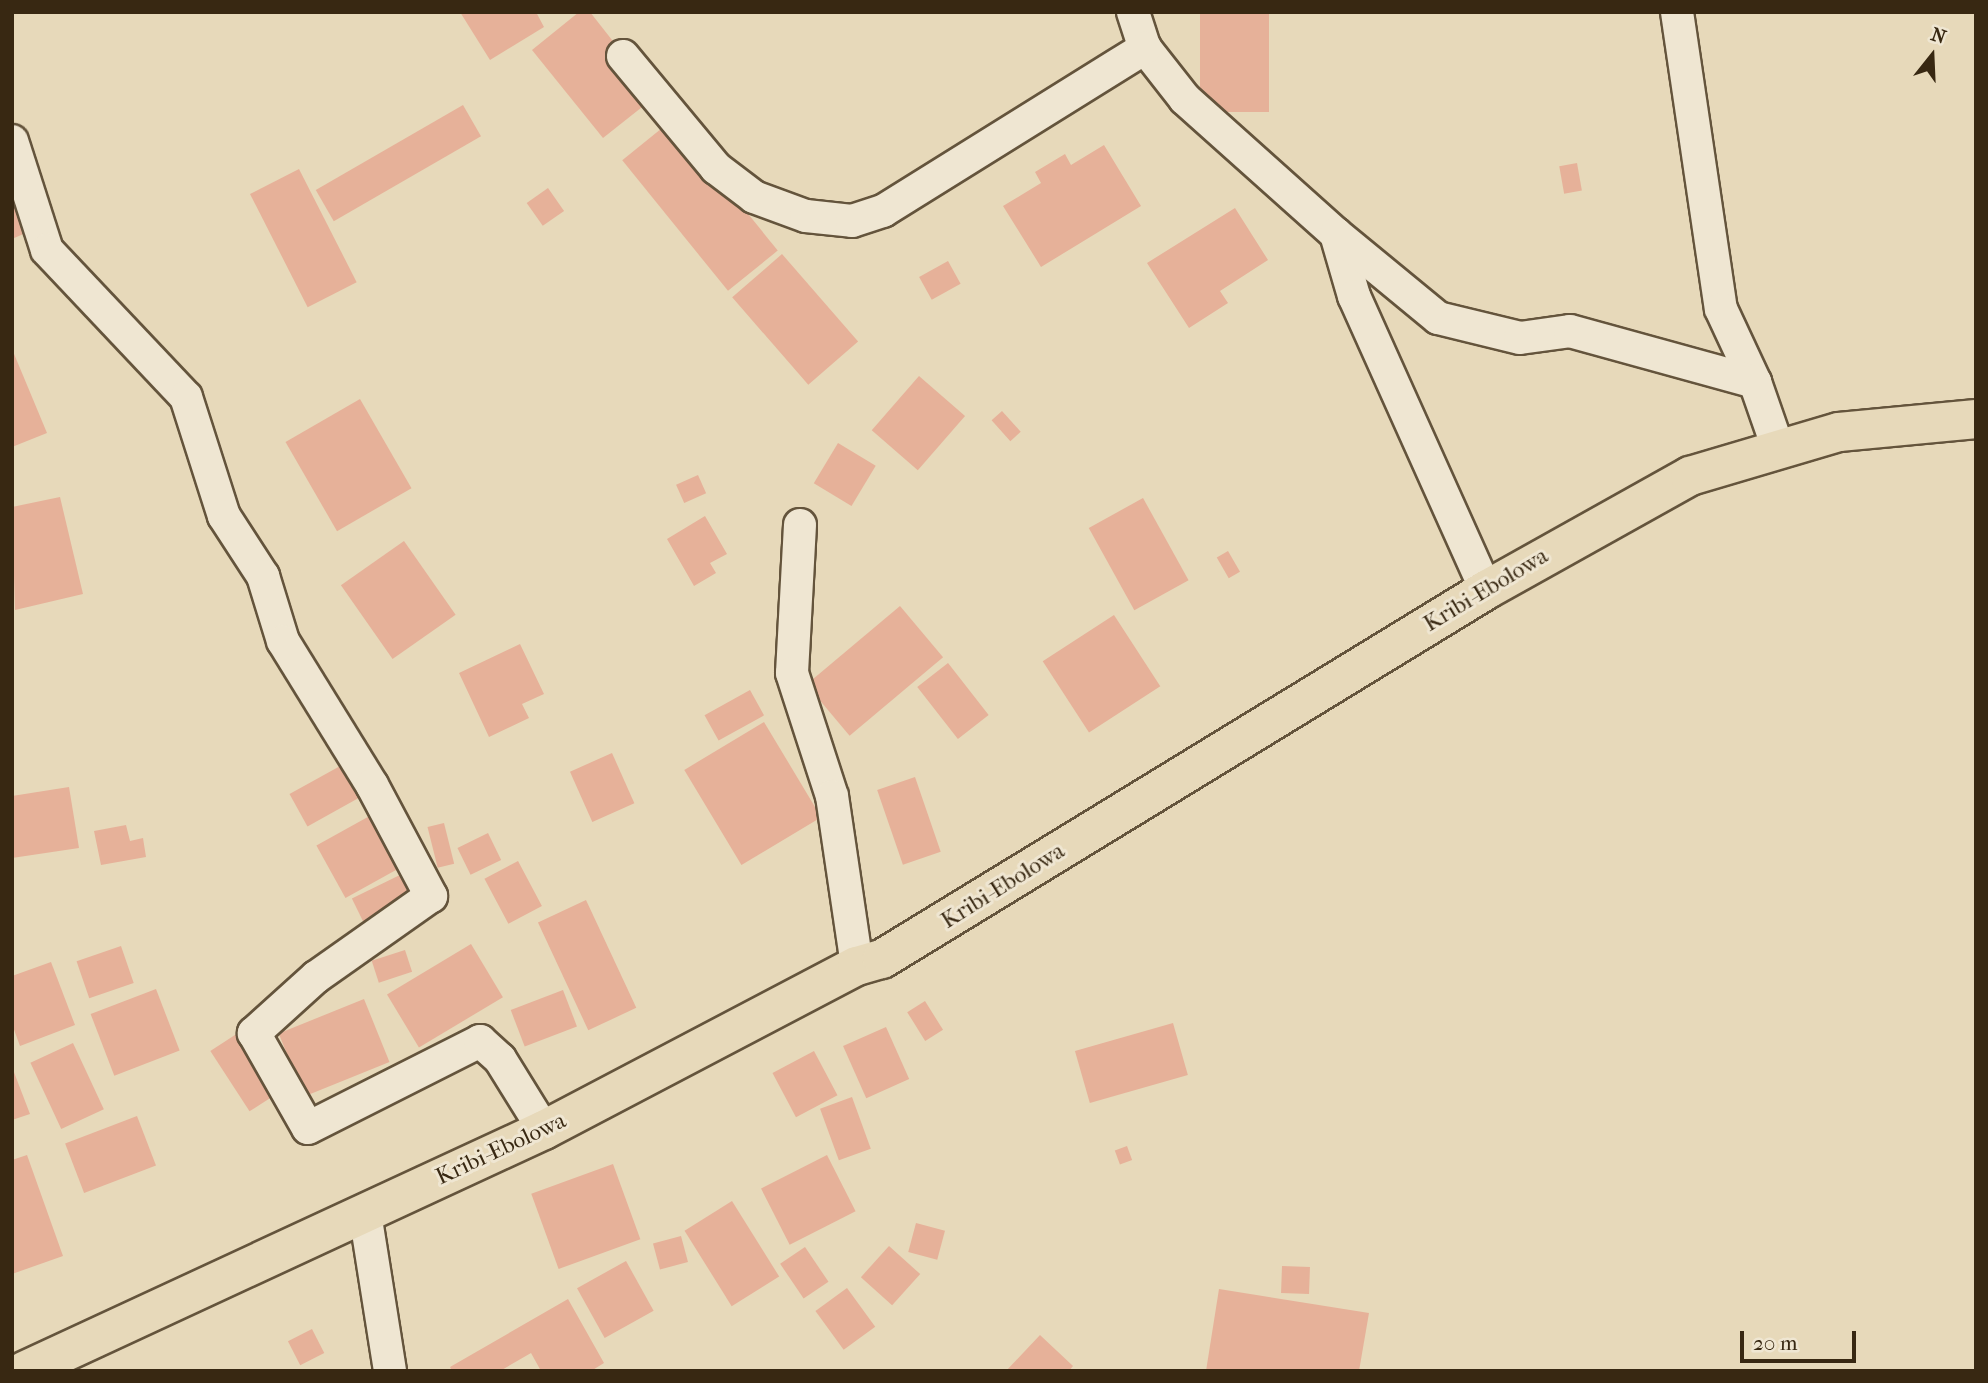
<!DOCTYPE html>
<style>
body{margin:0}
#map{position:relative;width:1988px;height:1383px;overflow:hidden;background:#e7d9ba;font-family:"IM FELL French Canon",serif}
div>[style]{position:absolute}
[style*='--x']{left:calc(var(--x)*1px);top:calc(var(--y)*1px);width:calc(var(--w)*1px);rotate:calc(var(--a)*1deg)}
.building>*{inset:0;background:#e6b199;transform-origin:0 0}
.roads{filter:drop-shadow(2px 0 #64543c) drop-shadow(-2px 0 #64543c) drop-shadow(0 2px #64543c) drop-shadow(0 -2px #64543c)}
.minor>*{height:32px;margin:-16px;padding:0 16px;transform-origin:16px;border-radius:16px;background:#efe6d2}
.trunk>*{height:38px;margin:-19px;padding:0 19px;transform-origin:19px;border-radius:19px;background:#e7d9ba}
span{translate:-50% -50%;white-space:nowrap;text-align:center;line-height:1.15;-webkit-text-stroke:6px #efe6d2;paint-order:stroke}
.street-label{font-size:23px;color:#382812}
.frame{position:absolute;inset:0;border:14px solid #382812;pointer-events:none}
.north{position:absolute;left:1897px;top:21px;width:70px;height:70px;-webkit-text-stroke:5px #efe6d2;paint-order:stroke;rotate:18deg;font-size:19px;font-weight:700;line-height:28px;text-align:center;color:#382812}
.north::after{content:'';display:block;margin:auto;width:24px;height:32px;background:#382812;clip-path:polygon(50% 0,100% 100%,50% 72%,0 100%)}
.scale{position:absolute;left:1740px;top:1331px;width:116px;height:32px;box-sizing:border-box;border:4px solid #382812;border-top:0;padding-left:9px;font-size:21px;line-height:24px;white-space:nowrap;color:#382812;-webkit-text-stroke:5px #efe6d2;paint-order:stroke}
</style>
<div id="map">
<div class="building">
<i style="clip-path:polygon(460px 12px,536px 12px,544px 27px,490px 60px)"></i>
<i style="clip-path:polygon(579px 12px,590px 12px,656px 96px,603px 138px,532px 50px)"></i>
<i style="left:1200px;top:12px;width:69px;height:100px"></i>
<i style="left:463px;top:105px;width:36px;height:170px;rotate:60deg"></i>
<i style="left:672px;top:120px;width:168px;height:64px;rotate:51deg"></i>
<i style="clip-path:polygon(1104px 145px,1141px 206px,1041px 267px,1003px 206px,1041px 183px,1035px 172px,1065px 154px,1071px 165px)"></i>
<i style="left:1577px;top:163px;width:28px;height:18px;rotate:80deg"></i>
<i style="left:299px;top:169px;width:127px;height:55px;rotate:63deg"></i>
<i style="clip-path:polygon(12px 172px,37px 228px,12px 239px)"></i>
<i style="left:548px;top:188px;width:28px;height:26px;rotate:55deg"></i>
<i style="clip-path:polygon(1235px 208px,1268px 260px,1220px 291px,1228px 303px,1189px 328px,1147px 263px)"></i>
<i style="left:782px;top:254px;width:116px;height:66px;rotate:49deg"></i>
<i style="left:948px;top:261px;width:26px;height:33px;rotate:61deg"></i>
<i style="clip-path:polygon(12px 349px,47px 433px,12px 447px)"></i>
<i style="left:919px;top:376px;width:61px;height:72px;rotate:41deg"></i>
<i style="left:360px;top:399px;width:103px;height:86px;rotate:60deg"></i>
<i style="left:1002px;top:411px;width:28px;height:14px;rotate:48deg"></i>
<i style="left:838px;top:443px;width:44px;height:47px;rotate:31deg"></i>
<i style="left:698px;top:475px;width:20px;height:24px;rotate:66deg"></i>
<i style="clip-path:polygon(60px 497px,83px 594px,15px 610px,12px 507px)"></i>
<i style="left:1143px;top:498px;width:94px;height:62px;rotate:61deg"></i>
<i style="clip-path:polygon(705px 516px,727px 554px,710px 563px,716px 573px,694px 586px,667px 539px)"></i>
<i style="left:404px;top:541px;width:90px;height:77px;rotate:55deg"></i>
<i style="left:1228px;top:551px;width:24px;height:13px;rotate:60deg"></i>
<i style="left:900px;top:606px;width:67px;height:122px;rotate:50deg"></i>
<i style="left:1114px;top:615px;width:85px;height:85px;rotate:57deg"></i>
<i style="clip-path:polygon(520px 644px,544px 694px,522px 704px,529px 718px,489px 737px,459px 673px)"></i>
<i style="left:948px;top:663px;width:66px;height:39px;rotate:52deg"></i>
<i style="left:750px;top:690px;width:29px;height:52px;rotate:61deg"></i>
<i style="left:764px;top:722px;width:111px;height:93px;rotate:59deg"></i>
<i style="left:612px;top:753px;width:55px;height:46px;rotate:66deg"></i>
<i style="left:342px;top:765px;width:37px;height:60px;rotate:61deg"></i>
<i style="left:915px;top:777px;width:79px;height:40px;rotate:71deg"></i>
<i style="clip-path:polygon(69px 787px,79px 848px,12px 858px,12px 796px)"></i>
<i style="left:375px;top:813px;width:60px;height:67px;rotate:61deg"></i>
<i style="left:444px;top:823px;width:42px;height:17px;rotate:76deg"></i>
<i style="clip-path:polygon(126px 825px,130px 841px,143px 838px,146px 857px,101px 865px,94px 831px)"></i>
<i style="left:488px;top:833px;width:30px;height:34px;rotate:64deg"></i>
<i style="left:518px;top:861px;width:51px;height:38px;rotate:62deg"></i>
<i style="left:404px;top:873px;width:28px;height:58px;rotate:64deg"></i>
<i style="left:586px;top:900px;width:119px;height:53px;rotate:65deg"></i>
<i style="left:471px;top:944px;width:62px;height:98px;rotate:59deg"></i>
<i style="left:121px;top:946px;width:39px;height:47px;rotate:71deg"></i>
<i style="left:405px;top:950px;width:23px;height:35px;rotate:72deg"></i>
<i style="clip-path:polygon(51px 962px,75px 1025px,20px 1046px,12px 1024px,12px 976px)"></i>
<i style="left:156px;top:989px;width:66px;height:70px;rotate:69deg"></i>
<i style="left:563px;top:990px;width:39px;height:56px;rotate:69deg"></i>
<i style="left:364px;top:999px;width:68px;height:92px;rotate:68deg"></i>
<i style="left:925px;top:1001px;width:34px;height:21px;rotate:58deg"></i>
<i style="left:1173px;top:1023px;width:54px;height:102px;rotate:74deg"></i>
<i style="left:886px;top:1027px;width:57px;height:47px;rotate:66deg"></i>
<i style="left:238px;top:1033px;width:72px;height:33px;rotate:57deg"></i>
<i style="left:73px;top:1043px;width:73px;height:47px;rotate:65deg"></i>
<i style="left:814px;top:1051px;width:50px;height:47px;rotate:62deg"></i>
<i style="clip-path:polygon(12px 1067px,30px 1114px,12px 1120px)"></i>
<i style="left:852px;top:1097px;width:55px;height:34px;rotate:70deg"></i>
<i style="left:137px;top:1116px;width:53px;height:77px;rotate:69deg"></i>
<i style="left:1127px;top:1146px;width:15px;height:13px;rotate:70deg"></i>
<i style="clip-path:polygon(27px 1155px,63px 1256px,12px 1274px,12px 1160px)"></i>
<i style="left:827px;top:1155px;width:63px;height:74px;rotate:63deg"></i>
<i style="left:613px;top:1164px;width:80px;height:87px;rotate:70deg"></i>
<i style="left:732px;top:1201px;width:89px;height:56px;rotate:58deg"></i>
<i style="left:916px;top:1223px;width:30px;height:30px;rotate:15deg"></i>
<i style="left:681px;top:1236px;width:27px;height:29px;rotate:75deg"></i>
<i style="left:889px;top:1246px;width:42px;height:42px;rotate:42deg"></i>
<i style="left:805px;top:1247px;width:42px;height:30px;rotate:56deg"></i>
<i style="left:626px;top:1261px;width:57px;height:56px;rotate:61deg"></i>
<i style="left:1282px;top:1266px;width:28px;height:27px;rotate:2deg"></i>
<i style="left:847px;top:1288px;width:48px;height:39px;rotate:54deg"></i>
<i style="clip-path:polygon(1219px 1289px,1369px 1313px,1359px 1371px,1206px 1371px)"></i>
<i style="clip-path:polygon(568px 1299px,604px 1363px,591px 1371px,541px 1371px,531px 1353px,500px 1371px,452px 1371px,450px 1367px)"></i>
<i style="left:312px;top:1329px;width:27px;height:27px;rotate:63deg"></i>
<i style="clip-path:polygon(1040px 1335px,1073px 1366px,1069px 1371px,1006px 1371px)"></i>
</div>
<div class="roads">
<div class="minor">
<i style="--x:1133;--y:12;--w:38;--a:72"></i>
<i style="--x:1145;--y:48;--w:65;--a:51.9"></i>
<i style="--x:1185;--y:99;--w:203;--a:41.8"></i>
<i style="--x:1336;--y:234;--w:65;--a:73.8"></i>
<i style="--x:1354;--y:296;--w:322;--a:65.8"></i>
<i style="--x:1677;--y:12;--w:300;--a:81.6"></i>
<i style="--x:1721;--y:309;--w:81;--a:65"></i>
<i style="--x:1755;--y:382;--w:73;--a:70.8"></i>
<i style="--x:623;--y:56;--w:146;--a:50.3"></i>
<i style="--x:716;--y:168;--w:48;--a:37.3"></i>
<i style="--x:754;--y:197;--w:55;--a:20.1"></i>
<i style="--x:806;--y:216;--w:46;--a:6.2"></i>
<i style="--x:852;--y:221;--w:33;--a:-18"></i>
<i style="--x:883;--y:211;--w:309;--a:-31.9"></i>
<i style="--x:12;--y:141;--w:114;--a:72.2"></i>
<i style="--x:47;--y:250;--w:202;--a:46.6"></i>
<i style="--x:186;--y:397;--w:125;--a:72.3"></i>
<i style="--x:224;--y:516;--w:72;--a:57"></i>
<i style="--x:263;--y:576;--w:68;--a:72.9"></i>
<i style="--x:283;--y:641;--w:169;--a:58.3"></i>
<i style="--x:372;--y:785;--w:126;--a:62"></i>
<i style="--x:431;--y:896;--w:141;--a:144.8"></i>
<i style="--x:316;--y:977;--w:84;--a:137.9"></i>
<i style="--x:254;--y:1033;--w:109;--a:60.4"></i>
<i style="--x:308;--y:1128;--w:193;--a:-26.8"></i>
<i style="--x:480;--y:1041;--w:27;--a:42"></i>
<i style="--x:500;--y:1059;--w:84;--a:58.2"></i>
<i style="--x:1336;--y:234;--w:132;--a:39.5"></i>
<i style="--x:1438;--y:318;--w:84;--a:13.7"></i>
<i style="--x:1520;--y:338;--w:50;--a:-8"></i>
<i style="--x:1570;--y:331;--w:192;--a:15.4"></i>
<i style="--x:800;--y:525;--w:148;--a:93.1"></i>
<i style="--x:792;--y:673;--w:129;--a:72"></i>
<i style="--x:832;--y:796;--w:172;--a:81.6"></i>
<i style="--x:365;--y:1213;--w:160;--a:81"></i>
</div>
<div class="trunk">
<i style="--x:24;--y:1371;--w:573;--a:-24.87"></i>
<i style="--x:544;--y:1130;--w:353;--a:-27.7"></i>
<i style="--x:857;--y:966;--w:26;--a:-16"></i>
<i style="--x:882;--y:959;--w:708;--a:-31.42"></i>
<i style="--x:1486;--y:590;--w:234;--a:-29.2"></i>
<i style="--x:1690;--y:476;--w:155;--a:-16.5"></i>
<i style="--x:1839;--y:432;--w:138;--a:-5.4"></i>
</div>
</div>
<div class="street-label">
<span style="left:1486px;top:590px;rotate:-31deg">Kribi-Ebolowa</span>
<span style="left:1003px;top:886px;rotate:-32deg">Kribi-Ebolowa</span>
<span style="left:501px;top:1149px;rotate:-25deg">Kribi-Ebolowa</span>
</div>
<div class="frame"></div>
<div class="north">N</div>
<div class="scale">20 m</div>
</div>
